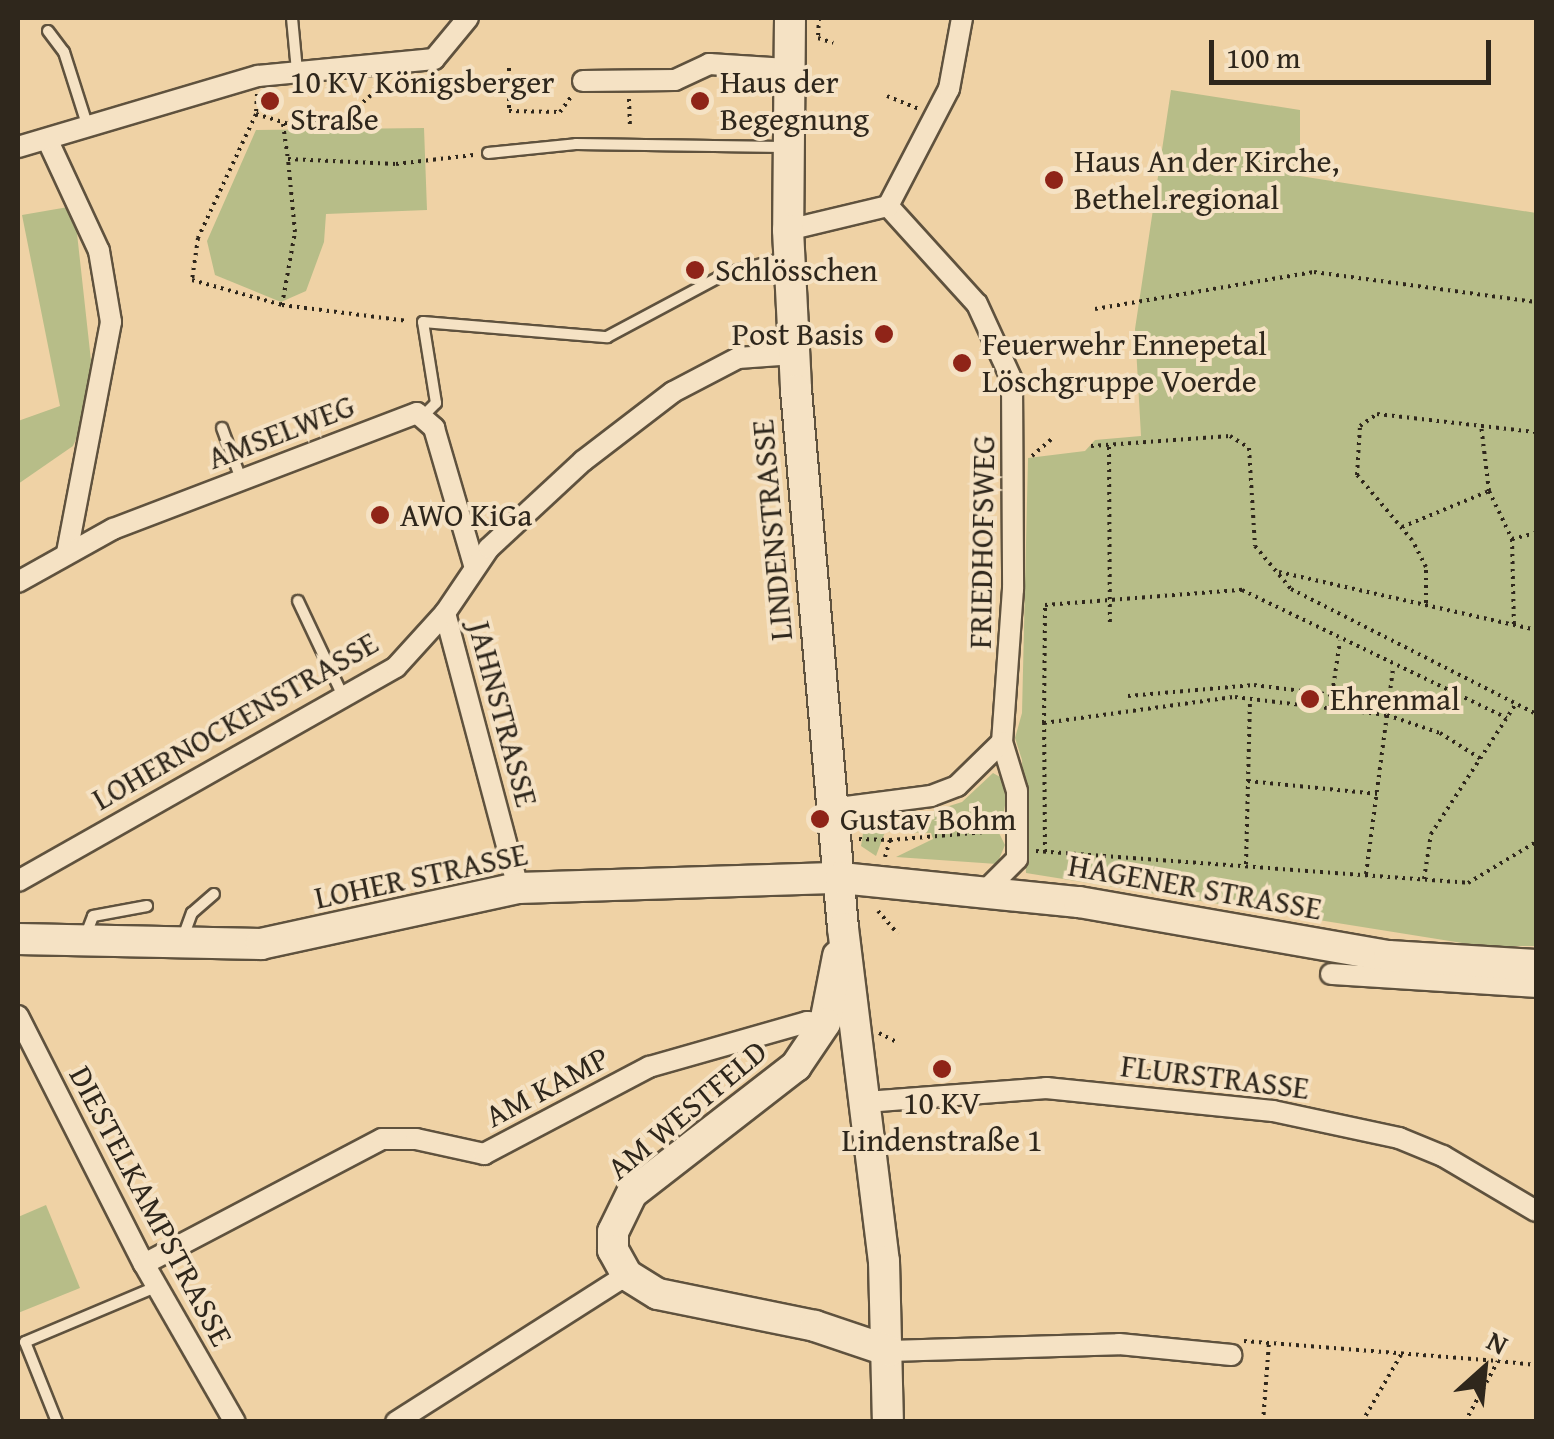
<!DOCTYPE html>
<meta charset="utf-8">
<style>
body{margin:0}
#map{position:relative;width:1554px;height:1439px;overflow:hidden;background:#efd2a5;font-family:"Gentium Book Plus",serif}
div>[style]{position:absolute}
[style*='--x']{left:calc(var(--x)*1px);top:calc(var(--y)*1px);width:calc(var(--w)*1px);rotate:calc(var(--a)*1deg)}
.green>*{inset:0;background:#b7bd88}
.path>*{height:4px;margin-top:-2px;transform-origin:0;background:repeating-linear-gradient(90deg,#2f271c 0 2.5px,transparent 0 7.5px)}
.roads{filter:drop-shadow(2px 0 #5f523e) drop-shadow(-2px 0 #5f523e) drop-shadow(0 2px #5f523e) drop-shadow(0 -2px #5f523e)}
.lane>*{height:10px;margin:-5px;padding:0 5px;transform-origin:5px;border-radius:5px;background:#f5e2c4}
.street>*{height:20px;margin:-10px;padding:0 10px;transform-origin:10px;border-radius:10px;background:#f5e2c4}
.secondary>*{height:30px;margin:-15px;padding:0 15px;transform-origin:15px;border-radius:15px;background:#f5e2c4}
.dots>*{width:28px;height:28px;translate:-50% -50%;box-sizing:border-box;border:5px solid #f5e2c4;border-radius:50%}
span{translate:-50% -50%;white-space:nowrap;text-align:center;line-height:1.15;-webkit-text-stroke:8px #f5e2c4;paint-order:stroke}
.poi-label{font-size:32px;color:#2f271c}
.left{translate:0 -50%;text-align:left}
.right{translate:-100% -50%;text-align:right}
.street-label{font-size:32px;color:#2f271c}
.frame{position:absolute;inset:0;border:20px solid #2f271c;pointer-events:none}
.north{position:absolute;left:1434px;top:1319px;width:100px;height:100px;-webkit-text-stroke:8px #f5e2c4;paint-order:stroke;rotate:27deg;font-size:28px;font-weight:700;line-height:40px;text-align:center;color:#2f271c}
.north::after{content:'';display:block;margin:auto;width:35px;height:45px;background:#2f271c;clip-path:polygon(50% 0,100% 100%,50% 72%,0 100%)}
.scale{position:absolute;left:1209px;top:40px;width:282px;height:45px;box-sizing:border-box;border:5px solid #2f271c;border-top:0;padding-left:12px;font-size:30px;line-height:35px;white-space:nowrap;color:#2f271c;-webkit-text-stroke:8px #f5e2c4;paint-order:stroke}
</style>
<div id="map">
<div class="green">
<i style="clip-path:polygon(1171px 90px,1300px 110px,1300px 176px,1536px 213px,1536px 946px,1481px 946px,1026px 873px,1022px 760px,1015px 738px,1022px 713px,1028px 458px,1085px 451px,1095px 440px,1141px 436px,1135px 329px)"></i>
<i style="clip-path:polygon(424px 128px,427px 210px,326px 214px,324px 242px,306px 291px,281px 302px,215px 275px,207px 241px,256px 130px)"></i>
<i style="clip-path:polygon(74px 206px,95px 397px,73px 446px,18px 484px,18px 421px,60px 406px,22px 215px)"></i>
<i style="clip-path:polygon(993px 773px,1002px 778px,1006px 800px,1002px 822px,995px 825px,1005px 845px,997px 864px,896px 857px,933px 839px,931px 833px,885px 832px,876px 856px,861px 846px,865px 820px,927px 813px,962px 802px)"></i>
<i style="clip-path:polygon(46px 1205px,80px 1288px,18px 1313px,18px 1217px)"></i>
</div>
<div class="path">
<i style="--x:819;--y:18;--w:20;--a:93"></i>
<i style="--x:818;--y:38;--w:16;--a:18"></i>
<i style="--x:509;--y:68;--w:43;--a:90"></i>
<i style="--x:509;--y:111;--w:51;--a:1.1"></i>
<i style="--x:560;--y:112;--w:19;--a:-54"></i>
<i style="--x:814;--y:79;--w:15;--a:4"></i>
<i style="--x:257;--y:94;--w:20;--a:93"></i>
<i style="--x:256;--y:114;--w:137;--a:115.1"></i>
<i style="--x:198;--y:238;--w:42;--a:98.1"></i>
<i style="--x:192;--y:280;--w:93;--a:15.5"></i>
<i style="--x:282;--y:305;--w:127;--a:7.2"></i>
<i style="--x:887;--y:96;--w:35;--a:22"></i>
<i style="--x:629;--y:99;--w:30;--a:88"></i>
<i style="--x:256;--y:114;--w:39;--a:17"></i>
<i style="--x:293;--y:125;--w:60;--a:-12.4"></i>
<i style="--x:352;--y:112;--w:45;--a:-41.4"></i>
<i style="--x:283;--y:124;--w:35;--a:82"></i>
<i style="--x:282;--y:305;--w:74;--a:-79.9"></i>
<i style="--x:295;--y:232;--w:73;--a:-95.5"></i>
<i style="--x:288;--y:159;--w:108;--a:2.7"></i>
<i style="--x:396;--y:164;--w:78;--a:-6.7"></i>
<i style="--x:1095;--y:309;--w:222;--a:-9.6"></i>
<i style="--x:1314;--y:272;--w:224;--a:7.7"></i>
<i style="--x:1091;--y:446;--w:139;--a:-4.1"></i>
<i style="--x:1230;--y:436;--w:22;--a:32"></i>
<i style="--x:1249;--y:448;--w:98;--a:86.5"></i>
<i style="--x:1255;--y:546;--w:56;--a:50.1"></i>
<i style="--x:1291;--y:589;--w:275;--a:27"></i>
<i style="--x:1109;--y:447;--w:179;--a:89.7"></i>
<i style="--x:1032;--y:456;--w:29;--a:-41"></i>
<i style="--x:1489;--y:491;--w:53;--a:64.4"></i>
<i style="--x:1512;--y:539;--w:85;--a:88.7"></i>
<i style="--x:1402;--y:527;--w:94;--a:-22.5"></i>
<i style="--x:1489;--y:491;--w:66;--a:-96.9"></i>
<i style="--x:1512;--y:539;--w:25;--a:-14"></i>
<i style="--x:1279;--y:572;--w:263;--a:12.7"></i>
<i style="--x:1426;--y:603;--w:36;--a:-90"></i>
<i style="--x:1426;--y:567;--w:30;--a:-117"></i>
<i style="--x:1412;--y:540;--w:85;--a:-130.2"></i>
<i style="--x:1357;--y:475;--w:49;--a:-86.5"></i>
<i style="--x:1360;--y:426;--w:21;--a:-35"></i>
<i style="--x:1377;--y:414;--w:160;--a:6.5"></i>
<i style="--x:1128;--y:696;--w:126;--a:-5"></i>
<i style="--x:1254;--y:685;--w:136;--a:7.2"></i>
<i style="--x:1330;--y:708;--w:68;--a:-81.5"></i>
<i style="--x:1044;--y:723;--w:118;--a:-89.5"></i>
<i style="--x:1045;--y:605;--w:198;--a:-4.4"></i>
<i style="--x:1242;--y:590;--w:294;--a:25.8"></i>
<i style="--x:1248;--y:781;--w:131;--a:5.7"></i>
<i style="--x:859;--y:839;--w:31;--a:2"></i>
<i style="--x:1036;--y:851;--w:433;--a:4.2"></i>
<i style="--x:1468;--y:883;--w:79;--a:-31.1"></i>
<i style="--x:1045;--y:852;--w:129;--a:-90.4"></i>
<i style="--x:1044;--y:723;--w:193;--a:-7.8"></i>
<i style="--x:1235;--y:697;--w:153;--a:6.8"></i>
<i style="--x:1387;--y:715;--w:56;--a:18.8"></i>
<i style="--x:1440;--y:733;--w:49;--a:32.4"></i>
<i style="--x:885;--y:857;--w:18;--a:-74"></i>
<i style="--x:890;--y:840;--w:108;--a:-4.8"></i>
<i style="--x:1246;--y:864;--w:165;--a:-88.6"></i>
<i style="--x:1366;--y:874;--w:208;--a:-82.5"></i>
<i style="--x:1424;--y:879;--w:46;--a:-81.2"></i>
<i style="--x:1431;--y:834;--w:154;--a:-56.9"></i>
<i style="--x:878;--y:911;--w:30;--a:49"></i>
<i style="--x:879;--y:1033;--w:18;--a:27"></i>
<i style="--x:1148;--y:1079;--w:15;--a:-82"></i>
<i style="--x:1244;--y:1341;--w:255;--a:4.5"></i>
<i style="--x:1263;--y:1422;--w:79;--a:-85.7"></i>
<i style="--x:1362;--y:1422;--w:80;--a:-59.9"></i>
<i style="--x:1465;--y:1422;--w:69;--a:-61.6"></i>
<i style="--x:1498;--y:1361;--w:38;--a:6"></i>
</div>
<div class="roads">
<div class="lane">
<i style="--x:292;--y:18;--w:53;--a:84.6"></i>
<i style="--x:48;--y:31;--w:26;--a:53"></i>
<i style="--x:64;--y:52;--w:76;--a:72.3"></i>
<i style="--x:488;--y:153;--w:88;--a:-5.8"></i>
<i style="--x:576;--y:144;--w:207;--a:0.8"></i>
<i style="--x:424;--y:415;--w:17;--a:-45"></i>
<i style="--x:436;--y:403;--w:82;--a:-99.1"></i>
<i style="--x:423;--y:322;--w:185;--a:4.7"></i>
<i style="--x:607;--y:337;--w:136;--a:-28.1"></i>
<i style="--x:727;--y:273;--w:59;--a:-14.7"></i>
<i style="--x:222;--y:428;--w:54;--a:69.6"></i>
<i style="--x:298;--y:601;--w:105;--a:64.7"></i>
<i style="--x:85;--y:937;--w:22;--a:-69"></i>
<i style="--x:93;--y:916;--w:55;--a:-10.5"></i>
<i style="--x:182;--y:940;--w:29;--a:-70"></i>
<i style="--x:192;--y:913;--w:29;--a:-41"></i>
<i style="--x:57;--y:1422;--w:86;--a:-111.8"></i>
<i style="--x:25;--y:1342;--w:142;--a:-22.8"></i>
</div>
<div class="street">
<i style="--x:583;--y:81;--w:92;--a:-0.6"></i>
<i style="--x:675;--y:80;--w:38;--a:-25"></i>
<i style="--x:709;--y:64;--w:78;--a:3.7"></i>
<i style="--x:48;--y:141;--w:121;--a:65.1"></i>
<i style="--x:99;--y:251;--w:72;--a:80.4"></i>
<i style="--x:111;--y:322;--w:234;--a:100.8"></i>
<i style="--x:18;--y:147;--w:250;--a:-16.5"></i>
<i style="--x:258;--y:76;--w:177;--a:-5.5"></i>
<i style="--x:434;--y:59;--w:53;--a:-50.3"></i>
<i style="--x:888;--y:206;--w:132;--a:47.8"></i>
<i style="--x:977;--y:304;--w:84;--a:65.3"></i>
<i style="--x:1012;--y:380;--w:209;--a:89.7"></i>
<i style="--x:1013;--y:589;--w:153;--a:94.1"></i>
<i style="--x:1002;--y:742;--w:51;--a:73"></i>
<i style="--x:1017;--y:791;--w:68;--a:90"></i>
<i style="--x:1017;--y:859;--w:42;--a:135"></i>
<i style="--x:788;--y:230;--w:103;--a:-13.5"></i>
<i style="--x:888;--y:206;--w:132;--a:-62.5"></i>
<i style="--x:949;--y:89;--w:72;--a:-79.6"></i>
<i style="--x:18;--y:582;--w:109;--a:-29.2"></i>
<i style="--x:113;--y:529;--w:325;--a:-20.9"></i>
<i style="--x:417;--y:413;--w:23;--a:41"></i>
<i style="--x:434;--y:428;--w:143;--a:73.7"></i>
<i style="--x:445;--y:613;--w:285;--a:75.1"></i>
<i style="--x:831;--y:809;--w:101;--a:-7.4"></i>
<i style="--x:931;--y:796;--w:28;--a:-21"></i>
<i style="--x:957;--y:786;--w:63;--a:-44.4"></i>
<i style="--x:18;--y:881;--w:434;--a:-29.5"></i>
<i style="--x:396;--y:667;--w:73;--a:-47.8"></i>
<i style="--x:445;--y:613;--w:78;--a:-55.9"></i>
<i style="--x:489;--y:548;--w:128;--a:-42.8"></i>
<i style="--x:583;--y:461;--w:113;--a:-37.5"></i>
<i style="--x:673;--y:392;--w:73;--a:-27.6"></i>
<i style="--x:738;--y:358;--w:56;--a:-4.1"></i>
<i style="--x:1331;--y:974;--w:205;--a:3.6"></i>
<i style="--x:18;--y:1016;--w:278;--a:63.1"></i>
<i style="--x:144;--y:1264;--w:182;--a:60.1"></i>
<i style="--x:866;--y:1102;--w:181;--a:-4.4"></i>
<i style="--x:1046;--y:1088;--w:228;--a:5.8"></i>
<i style="--x:1273;--y:1111;--w:129;--a:12.1"></i>
<i style="--x:1399;--y:1138;--w:48;--a:22.2"></i>
<i style="--x:1443;--y:1156;--w:108;--a:30.6"></i>
<i style="--x:144;--y:1264;--w:269;--a:-27.7"></i>
<i style="--x:382;--y:1139;--w:34;--a:0"></i>
<i style="--x:416;--y:1139;--w:70;--a:12.4"></i>
<i style="--x:484;--y:1154;--w:187;--a:-27.8"></i>
<i style="--x:649;--y:1067;--w:164;--a:-15.9"></i>
<i style="--x:807;--y:1022;--w:18;--a:3"></i>
<i style="--x:889;--y:1351;--w:230;--a:-1.7"></i>
<i style="--x:1119;--y:1344;--w:113;--a:5.6"></i>
<i style="--x:396;--y:1422;--w:274;--a:-32.5"></i>
</div>
<div class="secondary">
<i style="--x:790;--y:18;--w:212;--a:90.5"></i>
<i style="--x:788;--y:230;--w:160;--a:87.1"></i>
<i style="--x:796;--y:390;--w:540;--a:85.01"></i>
<i style="--x:843;--y:928;--w:336;--a:83"></i>
<i style="--x:884;--y:1261;--w:161;--a:88.6"></i>
<i style="--x:18;--y:939;--w:243;--a:1.2"></i>
<i style="--x:261;--y:944;--w:263;--a:-12.3"></i>
<i style="--x:518;--y:888;--w:323;--a:-1.8"></i>
<i style="--x:841;--y:878;--w:239;--a:5.8"></i>
<i style="--x:1079;--y:902;--w:315;--a:9.9"></i>
<i style="--x:1389;--y:956;--w:147;--a:3.5"></i>
<i style="--x:838;--y:956;--w:68;--a:101"></i>
<i style="--x:825;--y:1023;--w:52;--a:124"></i>
<i style="--x:796;--y:1066;--w:207;--a:142.2"></i>
<i style="--x:632;--y:1193;--w:43;--a:116"></i>
<i style="--x:613;--y:1232;--w:18;--a:90"></i>
<i style="--x:613;--y:1250;--w:29;--a:61"></i>
<i style="--x:627;--y:1275;--w:36;--a:32"></i>
<i style="--x:658;--y:1294;--w:160;--a:11.5"></i>
<i style="--x:815;--y:1326;--w:78;--a:18.7"></i>
</div>
</div>
<div class="dots">
<i style="left:270px;top:101px;background:#8f2418"></i>
<i style="left:700px;top:101px;background:#8f2418"></i>
<i style="left:1054px;top:180px;background:#8f2418"></i>
<i style="left:695px;top:270px;background:#8f2418"></i>
<i style="left:884px;top:334px;background:#8f2418"></i>
<i style="left:962px;top:363px;background:#8f2418"></i>
<i style="left:380px;top:515px;background:#8f2418"></i>
<i style="left:1310px;top:699px;background:#8f2418"></i>
<i style="left:820px;top:819px;background:#8f2418"></i>
<i style="left:942px;top:1069px;background:#8f2418"></i>
</div>
<div class="poi-label">
<span class="left" style="left:290px;top:101px">10 KV Königsberger<br>Straße</span>
<span class="left" style="left:720px;top:101px">Haus der<br>Begegnung</span>
<span class="left" style="left:1074px;top:180px">Haus An der Kirche,<br>Bethel.regional</span>
<span class="left" style="left:715px;top:270px">Schlösschen</span>
<span class="right" style="left:864px;top:334px">Post Basis</span>
<span class="left" style="left:982px;top:363px">Feuerwehr Ennepetal<br>Löschgruppe Voerde</span>
<span class="left" style="left:400px;top:515px">AWO KiGa</span>
<span class="left" style="left:1330px;top:699px">Ehrenmal</span>
<span class="left" style="left:840px;top:819px">Gustav Bohm</span>
<span style="left:942px;top:1122px">10 KV<br>Lindenstraße 1</span>
</div>
<div class="street-label">
<span style="left:281px;top:432px;rotate:-21deg">AMSELWEG</span>
<span style="left:772px;top:530px;rotate:-95deg">LINDENSTRASSE</span>
<span style="left:982px;top:542px;rotate:-89deg">FRIEDHOFSWEG</span>
<span style="left:503px;top:714px;rotate:75deg">JAHNSTRASSE</span>
<span style="left:235px;top:721px;rotate:-30deg">LOHERNOCKENSTRASSE</span>
<span style="left:421px;top:876px;rotate:-12deg">LOHER STRASSE</span>
<span style="left:1195px;top:887px;rotate:10deg">HAGENER STRASSE</span>
<span style="left:1215px;top:1077px;rotate:7deg">FLURSTRASSE</span>
<span style="left:547px;top:1087px;rotate:-28deg">AM KAMP</span>
<span style="left:687px;top:1110px;rotate:-40deg">AM WESTFELD</span>
<span style="left:151px;top:1206px;rotate:62deg">DIESTELKAMPSTRASSE</span>
</div>
<div class="frame"></div>
<div class="north">N</div>
<div class="scale">100 m</div>
</div>
